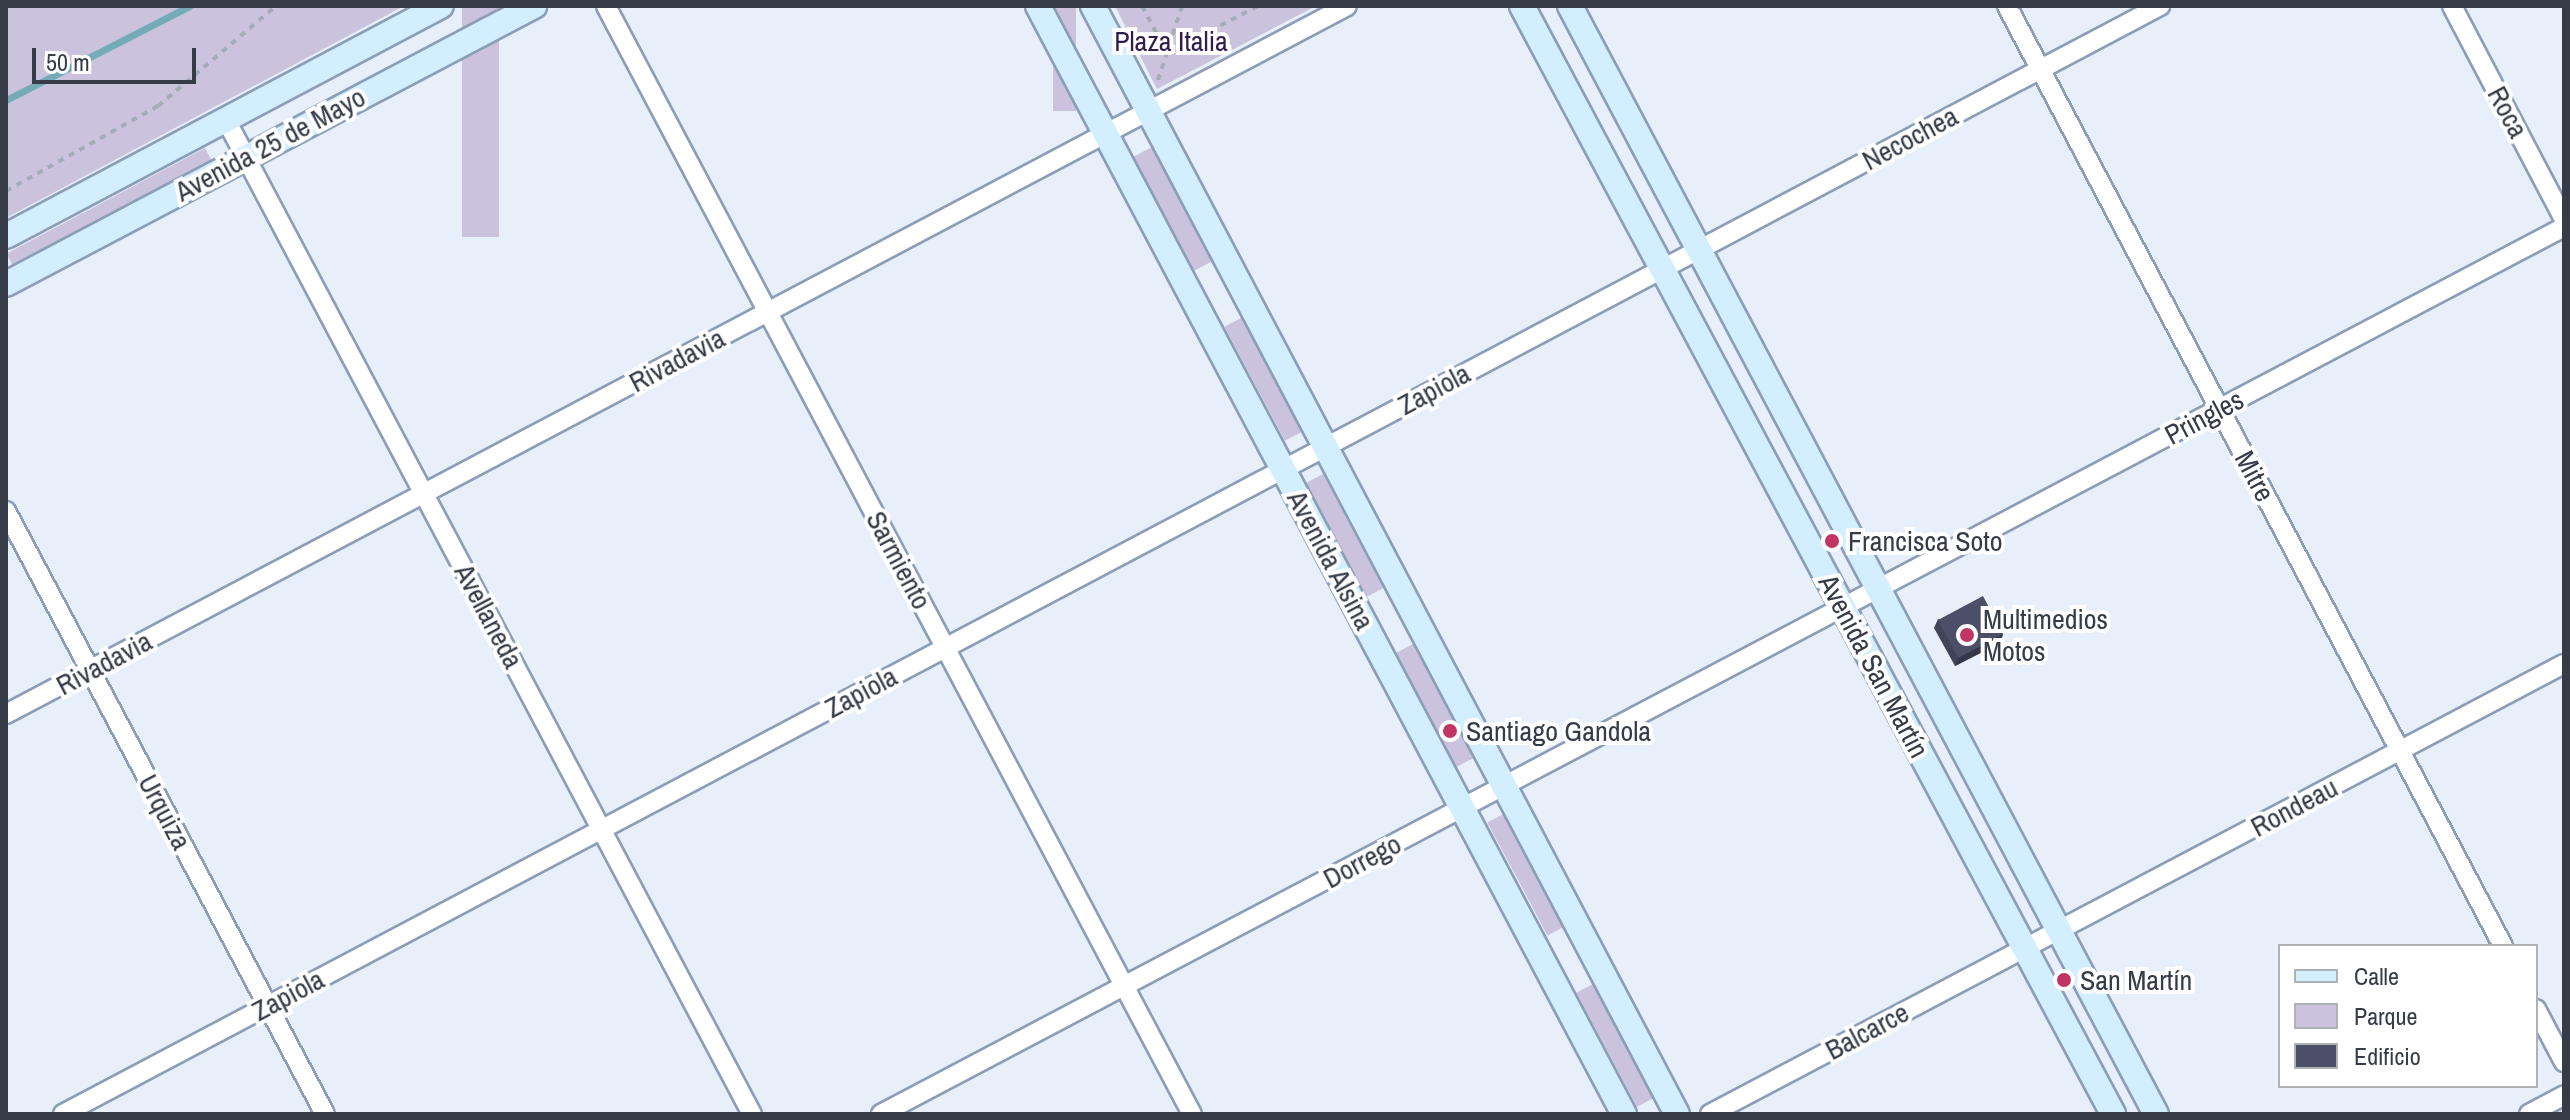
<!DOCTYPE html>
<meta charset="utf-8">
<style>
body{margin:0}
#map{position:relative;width:2570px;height:1120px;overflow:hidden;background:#e7effa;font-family:"Archivo Narrow",sans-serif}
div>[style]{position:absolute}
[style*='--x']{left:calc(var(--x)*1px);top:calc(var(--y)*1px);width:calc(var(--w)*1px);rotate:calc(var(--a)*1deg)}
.green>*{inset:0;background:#cbc3de;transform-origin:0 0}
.stream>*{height:7px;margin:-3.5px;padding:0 3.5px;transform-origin:3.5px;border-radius:3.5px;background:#75abb6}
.path>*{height:4px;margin-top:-2px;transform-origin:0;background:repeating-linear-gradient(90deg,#a4acb7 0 6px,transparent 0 12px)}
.roads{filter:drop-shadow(2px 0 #8c9eb7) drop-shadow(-2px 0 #8c9eb7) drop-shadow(0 2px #8c9eb7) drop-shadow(0 -2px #8c9eb7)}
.street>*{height:18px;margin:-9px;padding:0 9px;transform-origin:9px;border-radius:9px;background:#fff}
.secondary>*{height:24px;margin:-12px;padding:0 12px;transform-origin:12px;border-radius:12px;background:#d3efff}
.wall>*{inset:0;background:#404459}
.shaded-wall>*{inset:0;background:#343749}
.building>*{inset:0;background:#4b4f68;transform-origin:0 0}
.dots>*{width:22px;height:22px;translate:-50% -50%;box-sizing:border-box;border:4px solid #fff;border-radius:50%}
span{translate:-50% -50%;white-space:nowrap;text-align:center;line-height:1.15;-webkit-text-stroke:8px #fff;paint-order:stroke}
.park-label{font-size:28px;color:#301c4d}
.street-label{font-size:28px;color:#353c47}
.poi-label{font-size:28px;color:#353c47}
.left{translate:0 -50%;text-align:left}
.frame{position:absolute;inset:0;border:8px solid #353c47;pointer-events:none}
.legend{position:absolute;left:2278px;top:944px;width:260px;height:144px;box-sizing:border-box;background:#fff;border:2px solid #aeb1b5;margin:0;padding:10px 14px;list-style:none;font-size:24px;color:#353c47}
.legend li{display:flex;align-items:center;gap:16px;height:40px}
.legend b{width:40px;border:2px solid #aeb1b5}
.scale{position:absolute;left:32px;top:48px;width:164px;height:36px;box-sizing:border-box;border:4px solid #353c47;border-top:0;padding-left:10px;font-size:24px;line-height:28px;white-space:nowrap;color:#353c47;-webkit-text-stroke:6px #fff;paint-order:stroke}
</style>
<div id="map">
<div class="green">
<i style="clip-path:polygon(6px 6px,404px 6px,6px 218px)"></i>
<i style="left:462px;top:6px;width:37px;height:231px"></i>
<i style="left:1053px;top:6px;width:23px;height:105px"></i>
<i style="clip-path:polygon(1115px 6px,1316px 6px,1157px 89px)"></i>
<i style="left:1152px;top:147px;width:129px;height:21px;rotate:62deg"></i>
<i style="left:205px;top:148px;width:17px;height:225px;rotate:62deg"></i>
<i style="left:1243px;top:317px;width:129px;height:21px;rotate:62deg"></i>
<i style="left:1323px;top:474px;width:129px;height:21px;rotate:62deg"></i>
<i style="left:1413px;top:644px;width:129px;height:21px;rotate:62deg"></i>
<i style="left:1505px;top:813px;width:128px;height:20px;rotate:62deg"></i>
<i style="left:1595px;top:983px;width:129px;height:21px;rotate:62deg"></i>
</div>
<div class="stream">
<i style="--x:6;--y:100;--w:207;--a:-27.1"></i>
</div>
<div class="path">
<i style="--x:1142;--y:6;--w:53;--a:62"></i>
<i style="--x:1167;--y:53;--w:102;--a:-27.3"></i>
<i style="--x:1158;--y:80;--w:78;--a:-72"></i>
<i style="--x:6;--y:191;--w:174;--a:-29.2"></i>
<i style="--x:158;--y:106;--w:155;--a:-40.3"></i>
</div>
<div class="roads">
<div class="street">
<i style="--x:606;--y:6;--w:1253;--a:62.13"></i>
<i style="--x:2007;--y:6;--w:1063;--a:62.18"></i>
<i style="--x:2452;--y:6;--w:241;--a:62.3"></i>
<i style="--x:225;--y:118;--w:1127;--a:62.12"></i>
<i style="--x:6;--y:511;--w:682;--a:62.12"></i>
<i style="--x:6;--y:714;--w:1516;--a:-27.83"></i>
<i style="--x:2536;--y:1009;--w:60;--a:62.2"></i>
<i style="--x:63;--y:1114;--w:2372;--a:-27.85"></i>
<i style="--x:881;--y:1114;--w:1902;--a:-27.79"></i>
<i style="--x:1710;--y:1114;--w:965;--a:-27.79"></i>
<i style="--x:2529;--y:1114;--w:40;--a:-28"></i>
</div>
<div class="secondary">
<i style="--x:1038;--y:6;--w:1253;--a:62.13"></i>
<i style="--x:1093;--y:6;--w:1252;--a:62.21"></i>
<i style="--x:1522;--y:6;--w:1256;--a:61.92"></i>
<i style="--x:1570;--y:6;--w:1253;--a:62.13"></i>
<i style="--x:6;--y:236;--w:492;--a:-27.9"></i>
<i style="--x:6;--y:284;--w:597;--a:-27.77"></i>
</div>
</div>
<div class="wall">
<i style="clip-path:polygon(1938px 619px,2003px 634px,2000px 643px,1955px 666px,1934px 628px)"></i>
</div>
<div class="shaded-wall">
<i style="clip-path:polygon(2003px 634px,2000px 643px,1955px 666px,1958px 658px)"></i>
</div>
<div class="building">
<i style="left:1983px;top:596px;width:43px;height:51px;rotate:62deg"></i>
</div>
<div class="dots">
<i style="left:1832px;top:541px;background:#c13463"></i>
<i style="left:1967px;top:635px;background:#c13463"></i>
<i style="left:1450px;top:731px;background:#c13463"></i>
<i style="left:2064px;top:980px;background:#c13463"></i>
</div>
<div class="park-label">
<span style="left:1171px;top:41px">Plaza Italia</span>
</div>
<div class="street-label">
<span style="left:2508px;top:112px;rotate:62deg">Roca</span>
<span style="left:1910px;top:138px;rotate:-28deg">Necochea</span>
<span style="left:270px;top:144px;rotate:-28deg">Avenida 25 de Mayo</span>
<span style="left:677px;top:360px;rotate:-28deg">Rivadavia</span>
<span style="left:1434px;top:389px;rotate:-28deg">Zapiola</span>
<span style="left:2204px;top:417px;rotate:-28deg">Pringles</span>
<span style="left:2255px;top:476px;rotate:62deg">Mitre</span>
<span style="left:899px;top:560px;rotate:62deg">Sarmiento</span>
<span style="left:1331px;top:560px;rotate:62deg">Avenida Alsina</span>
<span style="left:489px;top:616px;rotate:62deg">Avellaneda</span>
<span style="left:104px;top:663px;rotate:-28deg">Rivadavia</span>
<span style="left:1874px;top:666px;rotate:62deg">Avenida San Martín</span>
<span style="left:861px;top:692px;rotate:-28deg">Zapiola</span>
<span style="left:2294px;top:807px;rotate:-28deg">Rondeau</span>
<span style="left:165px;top:812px;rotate:62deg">Urquiza</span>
<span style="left:1362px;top:861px;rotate:-28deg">Dorrego</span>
<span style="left:288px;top:995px;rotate:-28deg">Zapiola</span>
<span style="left:1867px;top:1031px;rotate:-28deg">Balcarce</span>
</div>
<div class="poi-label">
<span class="left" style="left:1848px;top:541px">Francisca Soto</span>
<span class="left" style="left:1983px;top:635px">Multimedios<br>Motos</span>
<span class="left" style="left:1466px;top:731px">Santiago Gandola</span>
<span class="left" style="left:2080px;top:980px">San Martín</span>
</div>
<div class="frame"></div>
<ul class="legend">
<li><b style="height:10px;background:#d3efff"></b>Calle</li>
<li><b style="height:22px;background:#cbc3de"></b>Parque</li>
<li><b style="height:22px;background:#4b4f68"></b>Edificio</li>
</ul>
<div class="scale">50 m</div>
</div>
